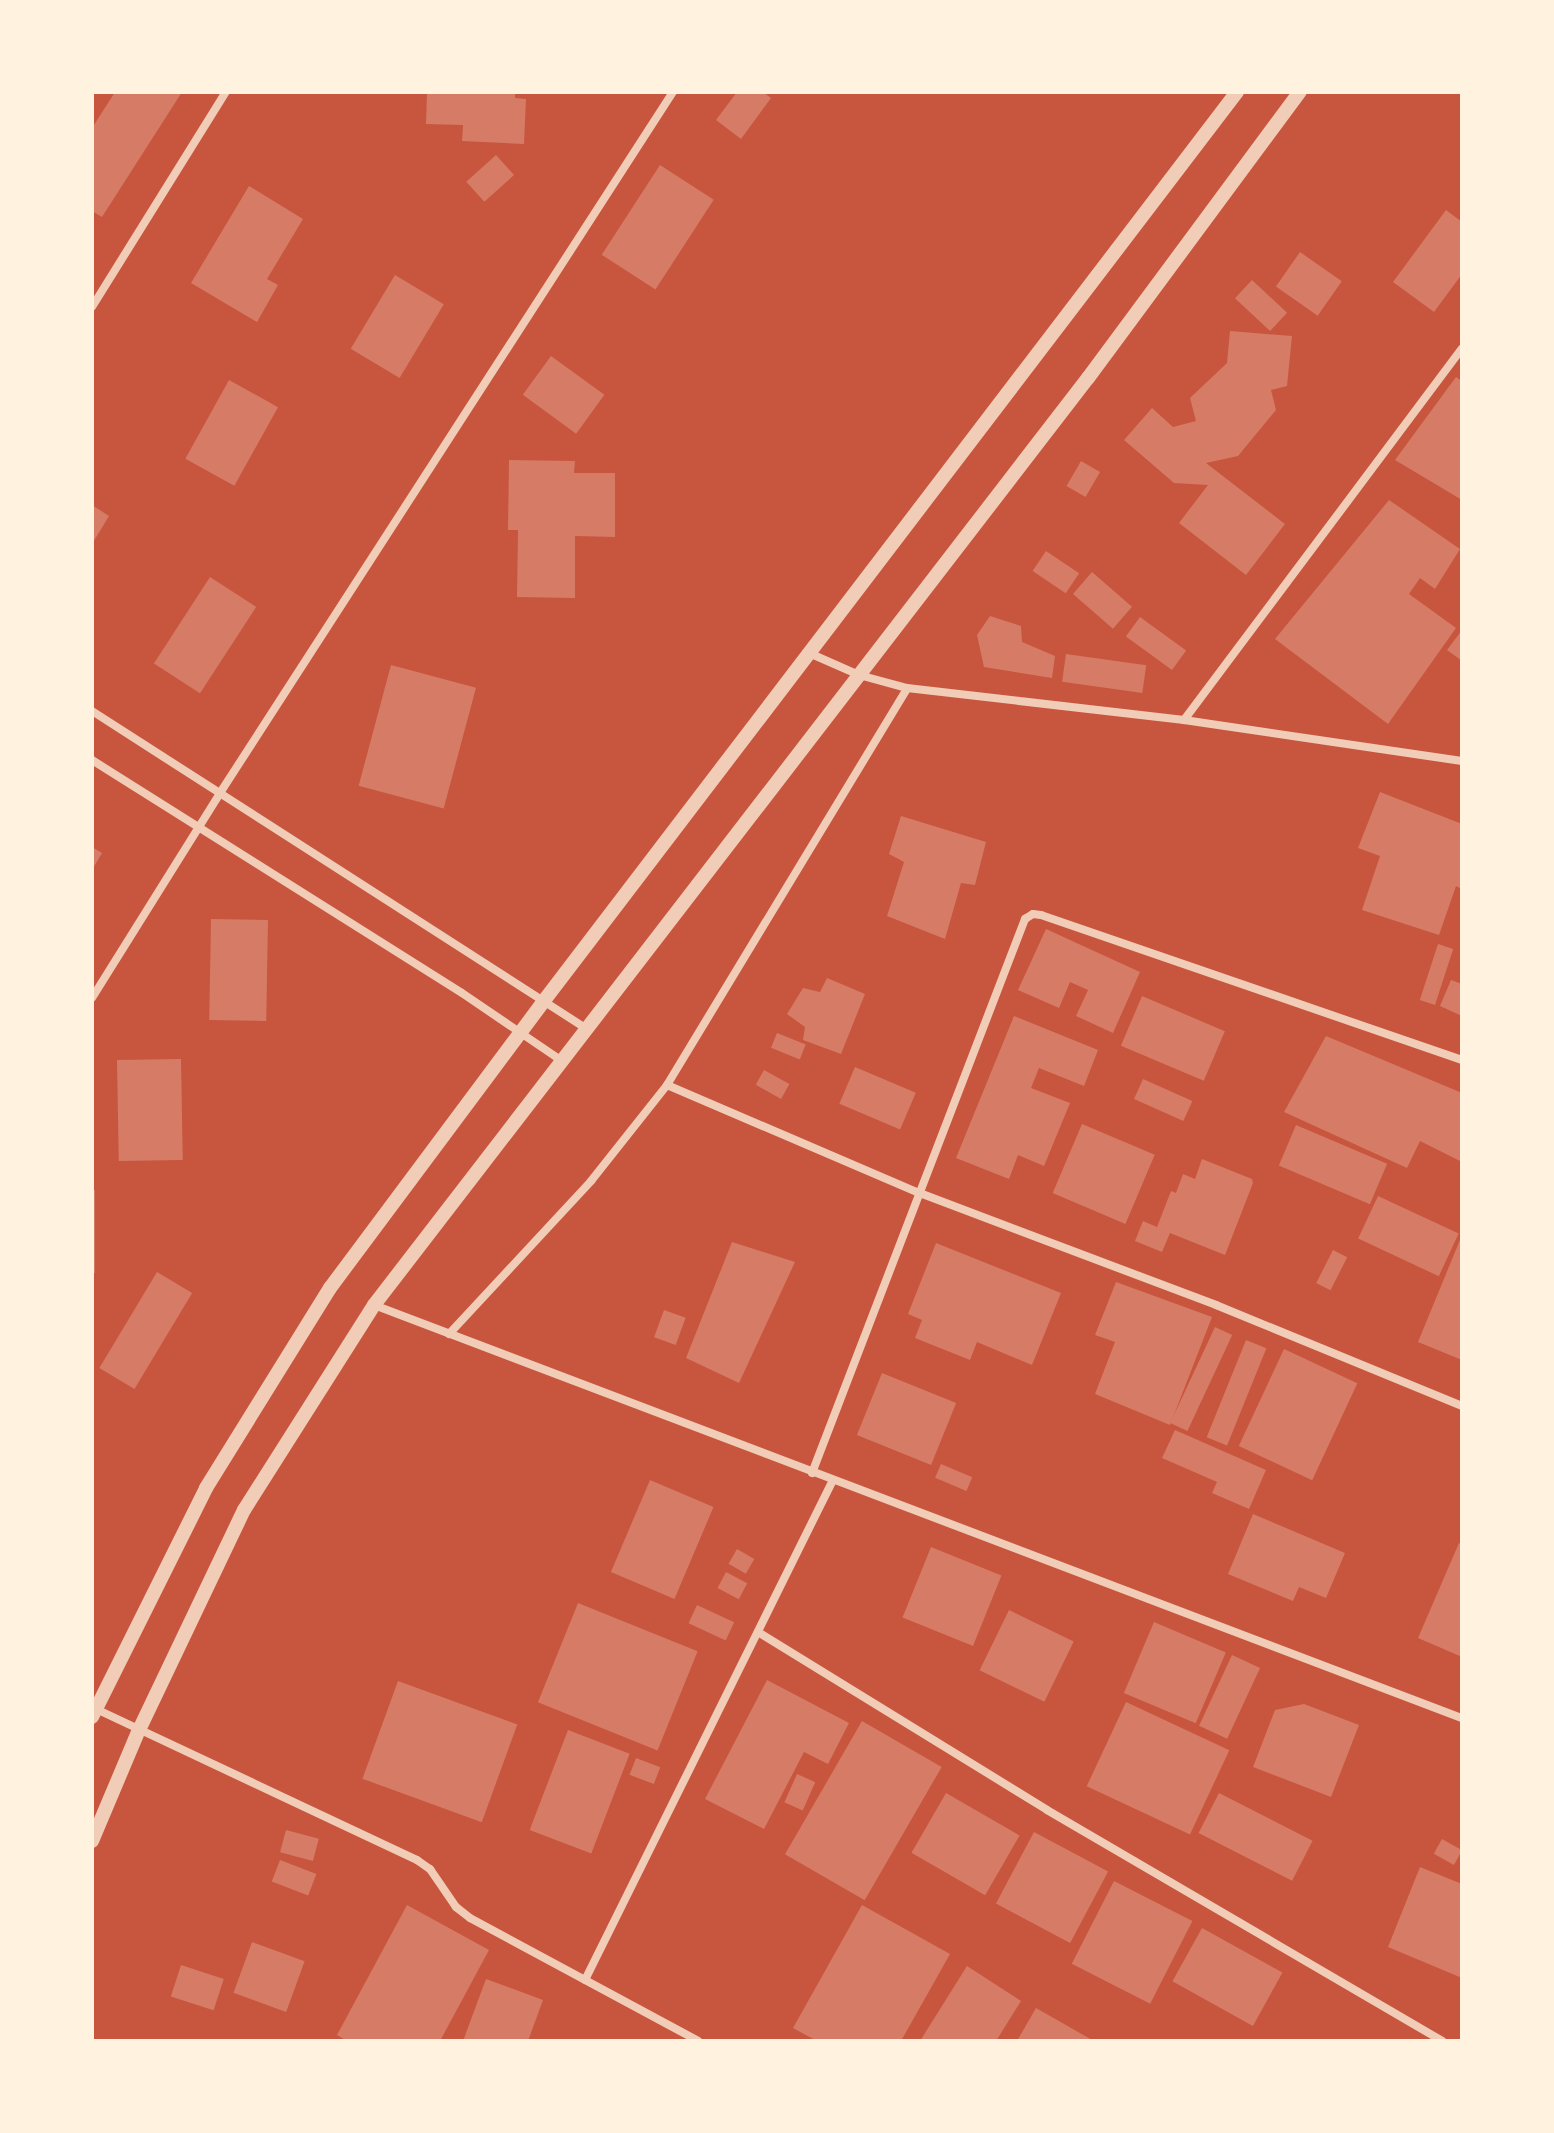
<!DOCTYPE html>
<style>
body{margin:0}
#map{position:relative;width:1554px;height:2133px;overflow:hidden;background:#c8553d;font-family:"Source Sans 3",sans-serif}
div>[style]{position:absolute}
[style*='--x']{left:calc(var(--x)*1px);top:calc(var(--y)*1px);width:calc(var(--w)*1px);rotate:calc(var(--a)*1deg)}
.building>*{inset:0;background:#d67c66;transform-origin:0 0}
.minor>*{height:8px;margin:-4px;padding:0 4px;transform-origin:4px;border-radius:4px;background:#f1ccb7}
.tertiary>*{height:14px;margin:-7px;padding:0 7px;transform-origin:7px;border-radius:7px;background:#f1ccb7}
span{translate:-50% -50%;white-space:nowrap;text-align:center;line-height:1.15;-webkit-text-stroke:6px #fff3e0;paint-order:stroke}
.frame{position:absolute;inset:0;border:94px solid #fff3e0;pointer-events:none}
</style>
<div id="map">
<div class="building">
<i style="clip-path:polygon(115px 92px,182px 92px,102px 217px,92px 211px,92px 128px)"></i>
<i style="clip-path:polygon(427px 92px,515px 92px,515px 98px,526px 99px,524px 144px,462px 141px,463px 125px,426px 124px)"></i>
<i style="clip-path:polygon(737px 92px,763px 92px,771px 98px,741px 139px,716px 120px)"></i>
<i style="left:496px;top:155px;width:27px;height:40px;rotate:48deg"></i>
<i style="left:660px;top:165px;width:64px;height:107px;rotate:33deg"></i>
<i style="clip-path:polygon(249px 186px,303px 219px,267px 279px,278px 285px,257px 322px,191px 283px)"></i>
<i style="clip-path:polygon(1446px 210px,1462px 222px,1462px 274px,1434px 312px,1393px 282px)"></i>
<i style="left:1300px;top:252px;width:51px;height:42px;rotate:35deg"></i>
<i style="left:395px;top:275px;width:57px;height:86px;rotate:31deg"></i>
<i style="left:1252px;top:280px;width:48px;height:25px;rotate:43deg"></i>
<i style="clip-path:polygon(1230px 331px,1292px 336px,1287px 386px,1271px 390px,1276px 410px,1238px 456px,1206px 463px,1285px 524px,1246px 575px,1179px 523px,1208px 485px,1174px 483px,1124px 440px,1152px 408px,1173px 427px,1196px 421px,1190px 398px,1227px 363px)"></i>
<i style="left:551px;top:356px;width:66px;height:48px;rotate:36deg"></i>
<i style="clip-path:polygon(1456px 377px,1462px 381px,1462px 500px,1395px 460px)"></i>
<i style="left:229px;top:380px;width:56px;height:90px;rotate:29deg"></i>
<i style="clip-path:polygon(509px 460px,575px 461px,574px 473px,615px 473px,615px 537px,575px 536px,575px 598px,517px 597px,518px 530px,508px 530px)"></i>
<i style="left:1081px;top:461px;width:22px;height:29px;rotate:30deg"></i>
<i style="clip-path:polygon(1389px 500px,1460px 549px,1435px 589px,1420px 578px,1409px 594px,1456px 628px,1388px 724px,1275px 639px)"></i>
<i style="clip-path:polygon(92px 505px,109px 516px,92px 544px)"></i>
<i style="left:1046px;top:551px;width:40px;height:24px;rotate:34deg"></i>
<i style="left:1092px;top:572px;width:53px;height:29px;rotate:41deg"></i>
<i style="left:210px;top:577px;width:55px;height:103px;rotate:33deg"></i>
<i style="clip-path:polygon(990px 616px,1021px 626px,1022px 642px,1055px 656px,1052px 678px,984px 667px,977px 635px)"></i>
<i style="left:1140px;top:617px;width:57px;height:24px;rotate:36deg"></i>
<i style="clip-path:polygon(1462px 630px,1462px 661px,1447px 650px)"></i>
<i style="left:1066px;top:654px;width:81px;height:28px;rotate:8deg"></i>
<i style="left:391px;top:665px;width:88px;height:125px;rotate:15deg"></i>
<i style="clip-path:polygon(1380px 792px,1462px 824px,1462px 889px,1456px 886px,1439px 935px,1362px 910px,1380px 856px,1358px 848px)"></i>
<i style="clip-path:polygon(901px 816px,986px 842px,975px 885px,961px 883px,945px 939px,887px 916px,904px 862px,889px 854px)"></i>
<i style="clip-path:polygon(92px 847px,102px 853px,92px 870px)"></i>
<i style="left:211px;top:919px;width:57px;height:101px;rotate:1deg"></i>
<i style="clip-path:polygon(1046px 929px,1140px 972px,1113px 1033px,1076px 1016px,1088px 990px,1070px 982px,1059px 1008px,1018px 990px)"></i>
<i style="left:1438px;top:944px;width:16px;height:59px;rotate:18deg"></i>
<i style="clip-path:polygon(827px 978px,865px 994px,841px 1054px,803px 1040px,805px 1027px,787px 1014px,803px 988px,820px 992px)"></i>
<i style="clip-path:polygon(1451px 980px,1462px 984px,1462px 1016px,1440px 1006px)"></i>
<i style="left:1142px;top:996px;width:90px;height:54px;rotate:23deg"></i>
<i style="clip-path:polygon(1014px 1016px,1098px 1050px,1084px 1086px,1039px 1068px,1031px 1088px,1070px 1103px,1044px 1166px,1018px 1155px,1009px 1179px,956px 1158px)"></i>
<i style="left:777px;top:1033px;width:31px;height:16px;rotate:22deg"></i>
<i style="clip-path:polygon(1326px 1036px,1462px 1093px,1462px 1162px,1420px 1141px,1407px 1168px,1284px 1112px)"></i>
<i style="left:181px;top:1059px;width:101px;height:64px;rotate:89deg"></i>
<i style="left:855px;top:1067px;width:66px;height:40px;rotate:23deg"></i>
<i style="left:764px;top:1070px;width:29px;height:17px;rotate:29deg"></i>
<i style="left:1143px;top:1079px;width:54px;height:22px;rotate:24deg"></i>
<i style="left:1082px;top:1124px;width:79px;height:75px;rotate:23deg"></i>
<i style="left:1296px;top:1125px;width:99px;height:44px;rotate:23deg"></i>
<i style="clip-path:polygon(1202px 1159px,1252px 1179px,1253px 1183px,1225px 1255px,1170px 1233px,1162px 1252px,1135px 1241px,1143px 1221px,1157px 1227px,1171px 1191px,1176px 1193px,1183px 1174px,1195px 1179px)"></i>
<i style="left:92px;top:1190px;width:3px;height:83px"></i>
<i style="left:1378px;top:1196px;width:89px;height:47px;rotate:25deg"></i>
<i style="clip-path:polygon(1462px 1235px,1462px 1360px,1418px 1342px)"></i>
<i style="clip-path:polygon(732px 1242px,795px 1262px,739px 1383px,686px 1358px)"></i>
<i style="clip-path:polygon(936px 1243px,1061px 1293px,1032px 1365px,977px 1342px,970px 1360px,915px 1338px,922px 1320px,908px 1314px)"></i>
<i style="left:1333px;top:1250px;width:16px;height:37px;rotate:27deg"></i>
<i style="left:157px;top:1272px;width:41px;height:112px;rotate:31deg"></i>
<i style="clip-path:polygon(1116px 1282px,1212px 1317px,1170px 1425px,1095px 1394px,1115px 1342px,1095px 1335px)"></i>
<i style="left:664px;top:1310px;width:23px;height:29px;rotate:20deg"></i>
<i style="left:1215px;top:1327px;width:19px;height:106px;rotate:25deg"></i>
<i style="left:1246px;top:1340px;width:22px;height:105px;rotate:22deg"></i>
<i style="left:1284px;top:1349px;width:81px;height:107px;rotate:25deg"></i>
<i style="left:882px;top:1373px;width:80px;height:67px;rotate:22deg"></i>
<i style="clip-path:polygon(1175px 1430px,1266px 1470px,1249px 1509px,1212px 1493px,1217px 1482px,1162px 1458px)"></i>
<i style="left:941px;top:1464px;width:34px;height:15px;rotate:23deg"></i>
<i style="left:650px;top:1480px;width:69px;height:100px;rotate:23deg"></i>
<i style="clip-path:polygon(1253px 1514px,1345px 1553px,1326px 1598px,1299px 1587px,1293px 1601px,1228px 1574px)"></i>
<i style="clip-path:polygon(1459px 1543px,1462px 1544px,1462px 1657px,1418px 1638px)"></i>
<i style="left:931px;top:1547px;width:76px;height:76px;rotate:22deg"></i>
<i style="left:737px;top:1549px;width:20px;height:17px;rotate:30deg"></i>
<i style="left:726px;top:1572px;width:24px;height:18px;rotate:28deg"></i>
<i style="left:578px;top:1603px;width:129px;height:107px;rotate:22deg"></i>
<i style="left:697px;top:1605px;width:41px;height:20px;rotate:25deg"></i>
<i style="left:1009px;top:1610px;width:72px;height:67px;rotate:26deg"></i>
<i style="left:1154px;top:1622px;width:78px;height:77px;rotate:23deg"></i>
<i style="left:1232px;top:1655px;width:31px;height:78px;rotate:25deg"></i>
<i style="clip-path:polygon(767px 1680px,849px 1723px,828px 1764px,804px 1752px,764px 1829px,705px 1799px)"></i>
<i style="left:398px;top:1681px;width:127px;height:104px;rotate:20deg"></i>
<i style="left:1126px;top:1702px;width:114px;height:93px;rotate:25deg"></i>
<i style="clip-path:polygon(1304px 1704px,1359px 1725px,1331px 1797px,1253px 1767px,1275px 1710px)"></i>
<i style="left:862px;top:1721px;width:92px;height:154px;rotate:30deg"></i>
<i style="left:568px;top:1730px;width:66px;height:107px;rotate:21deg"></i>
<i style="left:636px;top:1758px;width:26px;height:18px;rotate:21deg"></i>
<i style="left:797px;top:1774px;width:20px;height:31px;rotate:24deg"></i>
<i style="left:946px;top:1793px;width:85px;height:69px;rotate:30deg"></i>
<i style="left:1219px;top:1793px;width:105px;height:45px;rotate:27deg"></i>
<i style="left:286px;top:1830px;width:34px;height:23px;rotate:15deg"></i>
<i style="left:1034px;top:1832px;width:84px;height:81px;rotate:28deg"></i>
<i style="left:1442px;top:1839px;width:23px;height:17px;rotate:29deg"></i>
<i style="left:280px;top:1860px;width:39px;height:23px;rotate:21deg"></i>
<i style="clip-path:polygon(1420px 1867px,1462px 1884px,1462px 1978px,1388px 1947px)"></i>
<i style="left:1114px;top:1881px;width:88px;height:93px;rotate:27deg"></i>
<i style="clip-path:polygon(407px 1905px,489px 1950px,440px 2041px,347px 2041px,337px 2035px)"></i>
<i style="clip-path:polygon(862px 1905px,950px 1954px,901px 2041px,817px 2041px,793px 2028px)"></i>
<i style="left:1202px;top:1928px;width:92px;height:61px;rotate:29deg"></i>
<i style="left:252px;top:1942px;width:56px;height:54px;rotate:20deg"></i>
<i style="left:181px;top:1965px;width:45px;height:33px;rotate:18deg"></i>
<i style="clip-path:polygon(967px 1966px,1021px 2001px,996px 2041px,920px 2041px)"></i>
<i style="clip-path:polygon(486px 1979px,543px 2000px,528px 2041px,463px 2041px)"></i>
<i style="clip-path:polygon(1036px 2008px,1094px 2041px,1017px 2041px)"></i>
</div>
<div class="minor">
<i style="--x:92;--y:307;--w:253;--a:-58.1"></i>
<i style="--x:809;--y:653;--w:55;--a:23.7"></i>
<i style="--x:859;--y:675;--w:50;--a:15.2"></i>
<i style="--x:907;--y:688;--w:279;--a:6.6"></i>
<i style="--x:1184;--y:720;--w:281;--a:8.4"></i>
<i style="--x:92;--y:711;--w:588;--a:32.72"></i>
<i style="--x:1184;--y:720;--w:464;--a:-53.2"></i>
<i style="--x:92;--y:760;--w:437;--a:32.2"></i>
<i style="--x:462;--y:993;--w:121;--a:34.2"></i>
<i style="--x:92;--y:998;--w:242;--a:-58"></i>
<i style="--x:220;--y:793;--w:835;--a:-57.13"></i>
<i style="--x:667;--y:1085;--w:272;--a:23.2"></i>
<i style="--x:917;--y:1192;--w:320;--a:20.7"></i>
<i style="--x:1216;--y:1305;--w:266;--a:22.3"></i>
<i style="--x:374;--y:1305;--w:1164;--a:20.79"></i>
<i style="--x:449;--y:1334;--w:209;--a:-47.1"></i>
<i style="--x:591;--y:1181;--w:122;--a:-51.6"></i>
<i style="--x:667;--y:1085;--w:464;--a:-58.8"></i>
<i style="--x:812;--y:1473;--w:594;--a:-68.97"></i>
<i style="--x:1025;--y:919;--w:9;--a:-32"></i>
<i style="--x:1033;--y:914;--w:8;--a:7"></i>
<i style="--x:1041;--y:915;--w:445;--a:19"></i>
<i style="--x:758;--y:1632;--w:339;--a:31.6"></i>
<i style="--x:1047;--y:1810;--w:458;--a:30.3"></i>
<i style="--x:96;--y:1709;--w:355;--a:25.2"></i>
<i style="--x:417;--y:1860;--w:16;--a:35"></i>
<i style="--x:430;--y:1869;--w:46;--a:55.6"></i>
<i style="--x:456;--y:1907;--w:18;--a:38"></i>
<i style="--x:470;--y:1918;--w:259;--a:28.3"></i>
<i style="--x:585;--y:1980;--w:558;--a:-63.62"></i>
</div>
<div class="tertiary">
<i style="--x:92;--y:1717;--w:256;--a:-63.5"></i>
<i style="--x:206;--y:1488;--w:235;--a:-58.2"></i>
<i style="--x:330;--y:1288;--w:357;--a:-53.3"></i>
<i style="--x:543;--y:1002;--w:1144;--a:-52.67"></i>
<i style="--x:92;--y:1841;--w:121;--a:-67.1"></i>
<i style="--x:139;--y:1730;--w:244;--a:-64.5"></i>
<i style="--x:244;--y:1510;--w:243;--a:-57.6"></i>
<i style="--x:374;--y:1305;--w:1170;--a:-52.4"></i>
<i style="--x:1088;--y:378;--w:356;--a:-53.5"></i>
</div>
<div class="frame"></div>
</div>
